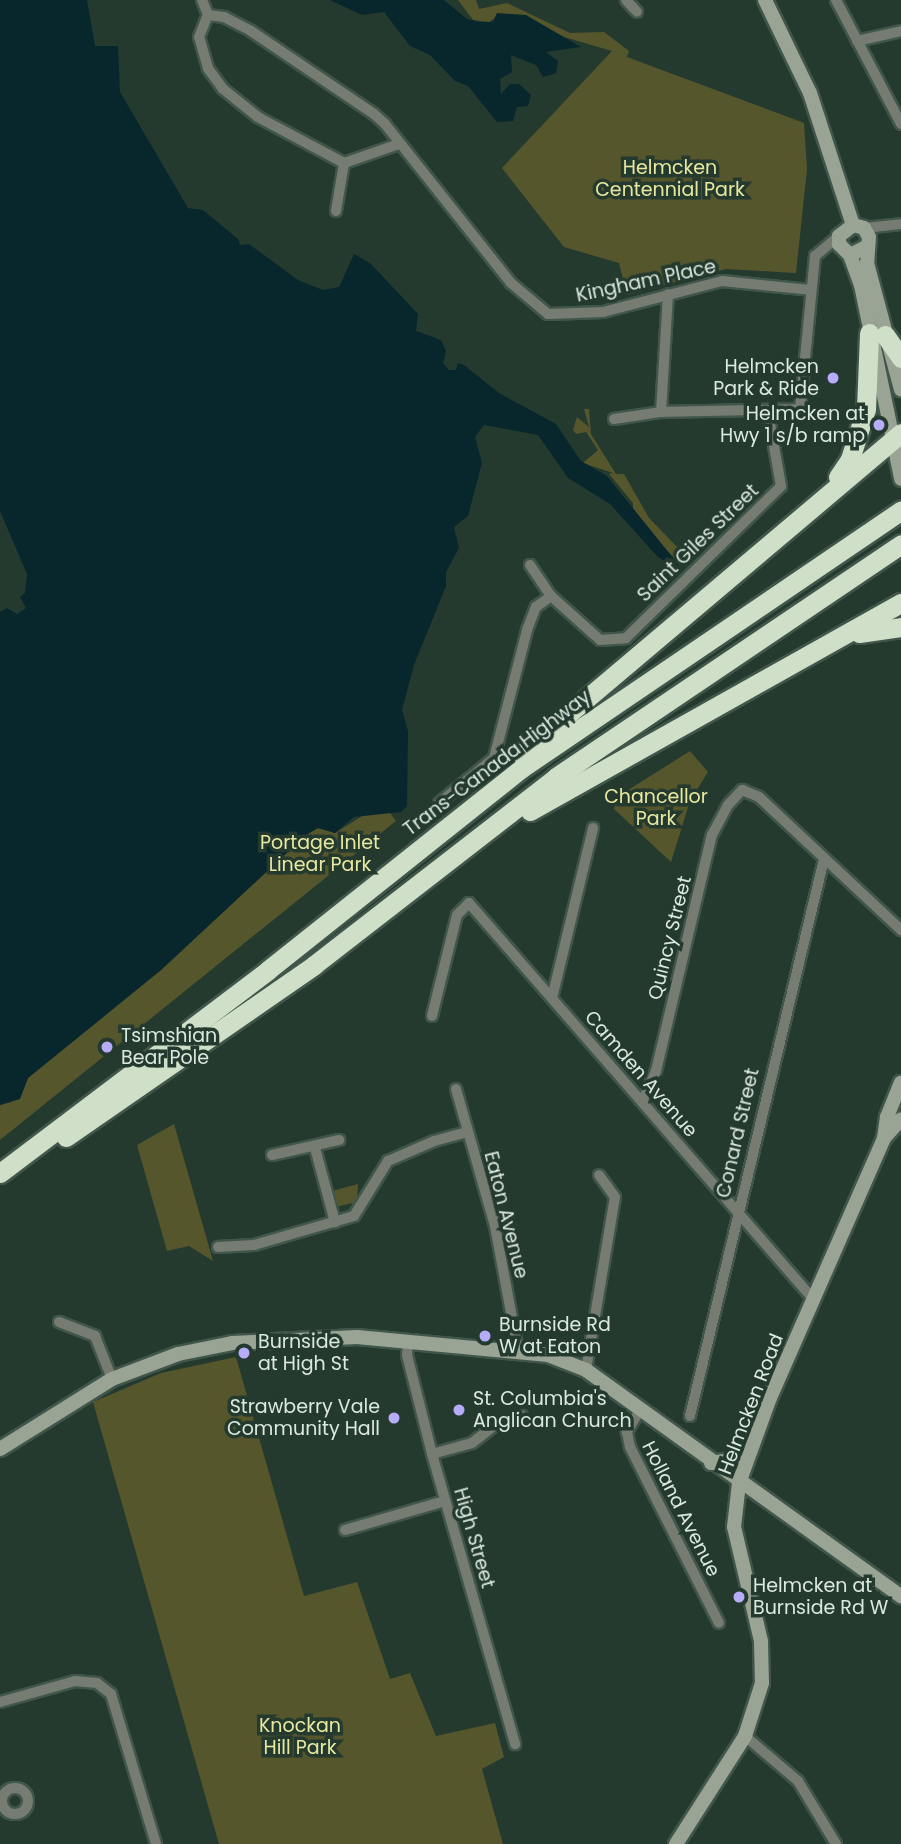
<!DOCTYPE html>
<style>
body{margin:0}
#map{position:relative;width:901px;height:1844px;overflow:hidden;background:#243a2e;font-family:Poppins,sans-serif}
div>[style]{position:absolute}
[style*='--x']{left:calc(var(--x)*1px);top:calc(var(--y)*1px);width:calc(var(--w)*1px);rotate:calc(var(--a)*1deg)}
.green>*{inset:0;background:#56562d}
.water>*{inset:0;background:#08272c}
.roads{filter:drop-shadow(2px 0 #41564b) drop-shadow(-2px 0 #41564b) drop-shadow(0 2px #41564b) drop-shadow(0 -2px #41564b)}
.street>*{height:10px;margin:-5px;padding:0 5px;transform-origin:5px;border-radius:5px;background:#767c72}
.street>.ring{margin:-5px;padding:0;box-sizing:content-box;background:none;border:10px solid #767c72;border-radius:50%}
.secondary>*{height:14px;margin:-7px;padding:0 7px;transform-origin:7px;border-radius:7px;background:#9aa495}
.highway>*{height:19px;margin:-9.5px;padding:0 9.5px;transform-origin:9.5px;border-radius:9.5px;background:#d0dfc7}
.dots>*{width:19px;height:19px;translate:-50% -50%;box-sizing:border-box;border:4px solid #243a2e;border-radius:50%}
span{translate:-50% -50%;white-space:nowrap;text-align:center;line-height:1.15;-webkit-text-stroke:7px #243a2e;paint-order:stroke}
.park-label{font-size:19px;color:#e8e8a0}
.street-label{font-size:19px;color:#dce9e1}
.poi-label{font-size:19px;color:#dce9e1}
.right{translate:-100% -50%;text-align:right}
.left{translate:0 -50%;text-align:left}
</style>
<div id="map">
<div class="green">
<i style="clip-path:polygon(458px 0,476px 0,479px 9px,507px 3px,570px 33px,604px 32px,629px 51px,627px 57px,804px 123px,807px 169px,796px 273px,726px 269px,627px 295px,619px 263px,564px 247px,502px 168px,612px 51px,496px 17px,489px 22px,473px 20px)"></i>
<i style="clip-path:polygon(584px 409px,589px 409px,591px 434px,616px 474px,624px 474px,649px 518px,683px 553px,676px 560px,633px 514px,633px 503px,609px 474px,613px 473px,583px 463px,598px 450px,586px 432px,576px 434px,573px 430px,577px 417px,589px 427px)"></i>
<i style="clip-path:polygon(690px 751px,708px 772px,690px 801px,671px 862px,614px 809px,617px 797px)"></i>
<i style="clip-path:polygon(367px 813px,390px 813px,396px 821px,0 1140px,0 1105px,11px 1102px,28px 1078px,161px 970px,306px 835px,318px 828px,335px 833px)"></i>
<i style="clip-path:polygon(174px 1124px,213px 1261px,189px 1246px,167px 1251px,137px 1145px)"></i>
<i style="clip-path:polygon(358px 1184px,357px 1202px,336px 1207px,332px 1191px)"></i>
<i style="clip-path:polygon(236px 1357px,304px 1596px,357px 1582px,390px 1679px,410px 1673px,436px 1736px,495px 1723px,504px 1757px,482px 1769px,503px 1844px,219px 1844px,93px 1402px,161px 1373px)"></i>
</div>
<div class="water">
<i style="clip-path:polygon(0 0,87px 0,95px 46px,118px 46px,120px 92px,188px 208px,203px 210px,238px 239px,240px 245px,249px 244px,298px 280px,323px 290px,339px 287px,354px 254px,370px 263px,418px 314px,416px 331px,441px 340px,446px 351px,443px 363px,449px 370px,456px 370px,458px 363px,464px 365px,499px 393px,556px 424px,581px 461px,607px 476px,678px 564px,674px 569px,656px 555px,610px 504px,568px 478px,538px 435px,484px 425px,475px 437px,482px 463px,468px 516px,454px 527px,459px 548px,446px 572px,446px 586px,414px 665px,402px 710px,408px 731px,407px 806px,401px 812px,354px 817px,335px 833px,318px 828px,306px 835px,161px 970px,28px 1078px,20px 1099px,0 1105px,0 612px,7px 608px,17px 614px,26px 608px,20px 597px,25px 593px,27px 574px,0 511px)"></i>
<i style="clip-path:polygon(330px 0,444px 0,467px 19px,480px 22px,493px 22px,497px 13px,526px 15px,581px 47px,546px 52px,558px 61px,556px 73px,543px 77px,536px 65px,511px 55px,512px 72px,500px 79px,501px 94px,510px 84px,519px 84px,531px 95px,528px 106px,517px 107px,513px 121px,497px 122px,468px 86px,455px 81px,430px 55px,410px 46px,384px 12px,362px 15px)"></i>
</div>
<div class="roads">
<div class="street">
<i style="--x:202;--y:0;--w:16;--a:68"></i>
<i style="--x:626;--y:0;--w:16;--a:47"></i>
<i style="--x:836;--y:0;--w:140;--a:62.3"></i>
<i style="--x:857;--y:41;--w:45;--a:-12.8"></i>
<i style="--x:399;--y:144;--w:58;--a:160.9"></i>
<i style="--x:344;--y:163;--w:98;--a:-151.9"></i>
<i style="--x:258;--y:117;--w:45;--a:-141.3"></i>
<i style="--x:223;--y:89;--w:26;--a:-126"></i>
<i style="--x:208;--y:68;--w:32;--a:-106"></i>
<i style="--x:199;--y:37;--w:24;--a:-68"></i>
<i style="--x:208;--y:15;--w:16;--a:7"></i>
<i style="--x:224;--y:17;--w:30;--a:27"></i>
<i style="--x:251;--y:31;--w:148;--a:34"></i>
<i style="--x:374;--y:114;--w:15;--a:42"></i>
<i style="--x:385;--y:124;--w:203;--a:51.6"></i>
<i style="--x:511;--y:283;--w:48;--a:40"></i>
<i style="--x:548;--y:314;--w:55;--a:-2.1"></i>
<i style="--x:603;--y:312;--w:123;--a:-14.6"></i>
<i style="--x:722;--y:281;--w:88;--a:5.8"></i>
<i style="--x:336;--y:211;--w:49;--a:-80.5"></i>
<i style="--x:864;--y:228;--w:37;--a:-6"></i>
<i style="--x:661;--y:412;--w:118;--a:-86.6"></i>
<i style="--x:614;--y:419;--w:48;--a:-8.5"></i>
<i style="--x:661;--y:412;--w:139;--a:-1.2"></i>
<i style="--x:800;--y:409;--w:154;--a:-84.4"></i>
<i style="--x:815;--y:256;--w:31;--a:-40"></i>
<i style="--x:530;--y:565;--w:37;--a:56"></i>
<i style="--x:551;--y:596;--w:66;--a:41.9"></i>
<i style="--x:600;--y:640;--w:26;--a:-4"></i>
<i style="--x:626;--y:638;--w:217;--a:-44.4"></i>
<i style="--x:781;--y:486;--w:75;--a:-100"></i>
<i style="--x:439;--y:803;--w:71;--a:-39.3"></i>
<i style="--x:494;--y:758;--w:132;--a:-75.5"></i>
<i style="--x:527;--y:630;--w:25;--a:-69"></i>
<i style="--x:536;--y:607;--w:19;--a:-36"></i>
<i style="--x:552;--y:998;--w:175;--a:-76.4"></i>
<i style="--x:432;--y:1016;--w:104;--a:-76.1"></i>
<i style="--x:457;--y:915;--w:17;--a:-45"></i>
<i style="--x:469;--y:903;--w:526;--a:49.01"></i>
<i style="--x:456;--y:1089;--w:142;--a:74.1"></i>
<i style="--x:495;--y:1226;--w:126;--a:79.5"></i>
<i style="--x:643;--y:1100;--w:32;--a:-66"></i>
<i style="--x:656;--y:1071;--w:243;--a:-76.7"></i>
<i style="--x:712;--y:835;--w:34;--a:-62"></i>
<i style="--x:728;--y:805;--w:21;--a:-47"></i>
<i style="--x:742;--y:790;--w:18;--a:22"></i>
<i style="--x:759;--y:797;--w:195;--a:43.1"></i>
<i style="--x:315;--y:1148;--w:77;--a:74.9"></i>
<i style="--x:272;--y:1155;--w:69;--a:-12.6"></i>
<i style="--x:218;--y:1247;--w:36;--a:-3"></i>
<i style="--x:254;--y:1245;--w:104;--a:-16.2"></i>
<i style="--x:354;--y:1216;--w:65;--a:-58.3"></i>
<i style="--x:388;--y:1161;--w:50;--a:-23.5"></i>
<i style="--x:434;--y:1141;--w:35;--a:-15"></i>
<i style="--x:59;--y:1322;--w:39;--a:21"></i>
<i style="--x:95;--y:1336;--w:46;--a:68.4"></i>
<i style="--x:408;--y:1341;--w:14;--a:94"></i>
<i style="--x:407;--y:1355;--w:102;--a:75.8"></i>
<i style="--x:432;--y:1454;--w:302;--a:74"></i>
<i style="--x:586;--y:1370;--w:175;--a:-80.5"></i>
<i style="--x:615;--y:1197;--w:27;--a:-126"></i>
<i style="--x:640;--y:1410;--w:26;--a:121"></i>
<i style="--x:627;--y:1432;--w:15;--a:79"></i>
<i style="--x:630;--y:1447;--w:197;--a:63.2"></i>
<i style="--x:690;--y:1416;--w:573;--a:-76.47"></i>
<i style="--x:432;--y:1454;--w:41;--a:-15.4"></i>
<i style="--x:472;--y:1443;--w:28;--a:-38"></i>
<i style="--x:494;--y:1426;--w:30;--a:-20"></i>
<i style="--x:345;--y:1530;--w:104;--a:-16.2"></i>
<i style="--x:0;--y:1702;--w:78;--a:-15.6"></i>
<i style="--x:75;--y:1681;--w:22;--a:5"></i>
<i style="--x:97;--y:1683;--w:18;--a:38"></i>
<i style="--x:111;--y:1694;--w:157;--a:73.3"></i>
<i style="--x:745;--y:1736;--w:70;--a:40.3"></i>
<i style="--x:798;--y:1781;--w:74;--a:58.9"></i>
<i class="ring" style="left:2px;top:1788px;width:16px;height:16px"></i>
</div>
<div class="secondary">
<i style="--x:765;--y:0;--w:103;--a:64.2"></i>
<i style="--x:810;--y:93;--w:139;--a:72"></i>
<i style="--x:868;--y:246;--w:20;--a:153"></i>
<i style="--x:850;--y:255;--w:16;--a:-135"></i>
<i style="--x:839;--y:244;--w:8;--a:-90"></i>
<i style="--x:839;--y:236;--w:18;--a:-38"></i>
<i style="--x:853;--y:225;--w:11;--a:15"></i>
<i style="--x:864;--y:228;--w:10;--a:61"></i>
<i style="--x:869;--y:237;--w:26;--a:94"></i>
<i style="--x:867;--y:263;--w:131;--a:75"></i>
<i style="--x:850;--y:255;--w:32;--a:70"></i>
<i style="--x:861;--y:285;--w:198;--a:78.3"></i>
<i style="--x:884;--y:1138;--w:25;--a:-48"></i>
<i style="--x:0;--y:1449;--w:132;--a:-32"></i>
<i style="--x:112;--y:1379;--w:71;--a:-20.7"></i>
<i style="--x:178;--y:1354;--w:55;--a:-11.5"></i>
<i style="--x:232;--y:1343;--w:125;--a:-2.7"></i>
<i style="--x:357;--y:1337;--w:192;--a:5.4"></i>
<i style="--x:548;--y:1355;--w:41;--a:21.5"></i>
<i style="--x:586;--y:1370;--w:388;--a:35.7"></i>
<i style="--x:711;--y:1463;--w:20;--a:-9"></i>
<i style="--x:731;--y:1460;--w:24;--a:-36"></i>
<i style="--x:676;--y:1844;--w:128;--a:-57.4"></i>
<i style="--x:745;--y:1736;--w:56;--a:-72.2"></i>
<i style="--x:762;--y:1683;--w:42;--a:-91.4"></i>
<i style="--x:761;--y:1641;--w:117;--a:-103.3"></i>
<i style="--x:734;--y:1527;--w:44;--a:-83.5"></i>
<i style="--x:739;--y:1483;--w:90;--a:-70"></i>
<i style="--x:770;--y:1398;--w:284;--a:-66.3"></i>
<i style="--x:884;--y:1138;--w:21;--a:-82"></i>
<i style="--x:887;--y:1117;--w:37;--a:-68"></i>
</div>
<div class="highway">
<i style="--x:885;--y:335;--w:28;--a:55"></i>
<i style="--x:838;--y:477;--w:22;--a:-56"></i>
<i style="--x:850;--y:459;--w:52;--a:-72.3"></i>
<i style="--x:866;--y:409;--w:76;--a:-87.7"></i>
<i style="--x:859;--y:633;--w:42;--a:-8.1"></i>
<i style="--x:521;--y:754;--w:497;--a:-40.2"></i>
<i style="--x:530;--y:811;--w:425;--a:-29.3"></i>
<i style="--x:66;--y:1137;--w:302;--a:-34.7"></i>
<i style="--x:314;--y:965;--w:306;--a:-37.8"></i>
<i style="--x:556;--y:777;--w:416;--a:-34"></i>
<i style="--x:0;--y:1173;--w:336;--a:-37.1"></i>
<i style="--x:268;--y:970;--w:325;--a:-38.5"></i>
<i style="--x:522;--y:768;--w:458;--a:-34.2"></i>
</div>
</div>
<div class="dots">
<i style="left:833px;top:378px;background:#b6acf8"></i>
<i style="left:879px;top:425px;background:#b6acf8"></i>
<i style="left:107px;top:1047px;background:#b6acf8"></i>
<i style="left:485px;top:1336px;background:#b6acf8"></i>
<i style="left:244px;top:1353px;background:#b6acf8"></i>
<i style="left:459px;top:1410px;background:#b6acf8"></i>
<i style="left:394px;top:1418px;background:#b6acf8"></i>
<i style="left:739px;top:1597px;background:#b6acf8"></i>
</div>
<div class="park-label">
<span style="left:670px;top:179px">Helmcken<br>Centennial Park</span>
<span style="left:656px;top:808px">Chancellor<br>Park</span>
<span style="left:320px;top:854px">Portage Inlet<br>Linear Park</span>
<span style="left:300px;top:1737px">Knockan<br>Hill Park</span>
</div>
<div class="street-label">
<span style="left:646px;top:281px;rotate:-12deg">Kingham Place</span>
<span style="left:698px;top:543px;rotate:-44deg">Saint Giles Street</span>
<span style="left:497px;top:763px;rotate:-37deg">Trans-Canada Highway</span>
<span style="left:670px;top:938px;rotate:-76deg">Quincy Street</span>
<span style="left:641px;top:1074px;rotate:49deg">Camden Avenue</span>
<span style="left:738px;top:1133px;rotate:-77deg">Conard Street</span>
<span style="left:506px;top:1215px;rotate:76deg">Eaton Avenue</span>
<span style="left:751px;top:1404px;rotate:-69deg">Helmcken Road</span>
<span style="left:681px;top:1509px;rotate:63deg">Holland Avenue</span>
<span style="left:474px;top:1538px;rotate:74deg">High Street</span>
</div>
<div class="poi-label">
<span class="right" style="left:819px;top:378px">Helmcken<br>Park &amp; Ride</span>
<span class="right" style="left:865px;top:425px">Helmcken at<br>Hwy 1 s/b ramp</span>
<span class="left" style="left:121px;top:1047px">Tsimshian<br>Bear Pole</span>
<span class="left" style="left:499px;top:1336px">Burnside Rd<br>W at Eaton</span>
<span class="left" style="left:258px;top:1353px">Burnside<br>at High St</span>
<span class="left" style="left:473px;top:1410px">St. Columbia's<br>Anglican Church</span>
<span class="right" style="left:380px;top:1418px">Strawberry Vale<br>Community Hall</span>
<span class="left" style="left:753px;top:1597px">Helmcken at<br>Burnside Rd W</span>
</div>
</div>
